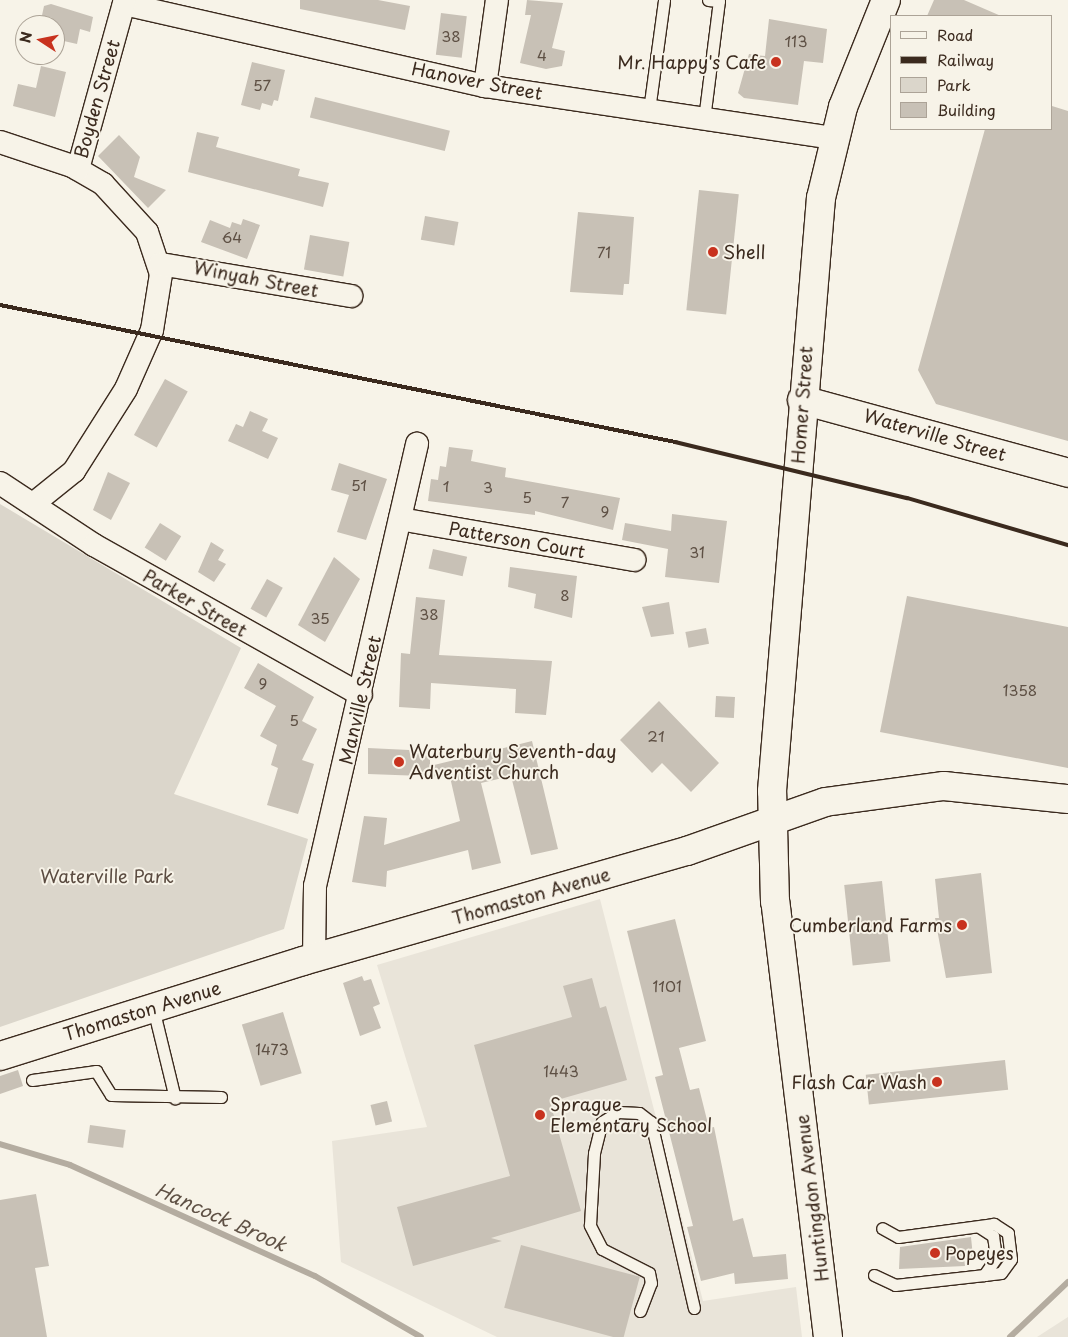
<!DOCTYPE html>
<style>
body{margin:0}
#map{position:relative;width:1068px;height:1337px;overflow:hidden;background:#f7f3e8;font-family:"Playpen Sans",sans-serif}
div>[style]{position:absolute}
[style*='--x']{left:calc(var(--x)*1px);top:calc(var(--y)*1px);width:calc(var(--w)*1px);rotate:calc(var(--a)*1deg)}
.built>*{inset:0;background:#e9e4d9}
.green>*{inset:0;background:#dbd6cb}
.stream>*{height:6px;margin:-3px;padding:0 3px;transform-origin:3px;border-radius:3px;background:#b4aca0}
.building>*{inset:0;background:#c8c1b6;transform-origin:0 0}
.roads{filter:drop-shadow(1px 0 #3b2a1e) drop-shadow(-1px 0 #3b2a1e) drop-shadow(0 1px #3b2a1e) drop-shadow(0 -1px #3b2a1e)}
.lane>*{height:11px;margin:-5.5px;padding:0 5.5px;transform-origin:5.5px;border-radius:5.5px;background:#f7f3e8}
.street>*{height:22px;margin:-11px;padding:0 11px;transform-origin:11px;border-radius:11px;background:#f7f3e8}
.secondary>*{height:28px;margin:-14px;padding:0 14px;transform-origin:14px;border-radius:14px;background:#f7f3e8}
.rail>*{height:4px;margin:-2px;padding:0 2px;transform-origin:2px;border-radius:2px;background:#3b2a1e}
.dots>*{width:14px;height:14px;translate:-50% -50%;box-sizing:border-box;border:2px solid #f7f3e8;border-radius:50%}
span{translate:-50% -50%;white-space:nowrap;text-align:center;line-height:1.15;-webkit-text-stroke:4px #f7f3e8;paint-order:stroke}
.number-label{font-size:15px;color:#5e5044}
.number-label span{-webkit-text-stroke-width:0}
.poi-label{font-size:18px;color:#3b2a1e}
.right{translate:-100% -50%;text-align:right}
.left{translate:0 -50%;text-align:left}
.street-label{font-size:18px;color:#3b2a1e}
.park-label{font-size:18px;color:#5b4c41}
.water-label{font-size:19px;color:#5f5145;font-style:italic}
.legend{position:absolute;left:890px;top:15px;width:162px;height:115px;box-sizing:border-box;background:#f7f3e8;border:1px solid #aca397;margin:0;padding:6px 9px;list-style:none;font-size:15px;color:#3b2a1e}
.legend li{display:flex;align-items:center;gap:10px;height:25px}
.legend b{width:25px;border:1px solid #aca397}
.north{position:absolute;left:15px;top:15px;width:50px;height:50px;box-sizing:border-box;background:#f7f3e8;border:1px solid #aca397;border-radius:50%;rotate:281deg;font-size:14px;font-weight:700;line-height:20px;text-align:center;color:#3b2a1e}
.north::after{content:'';display:block;margin:auto;width:18px;height:22px;background:#c8321e;clip-path:polygon(50% 0,100% 100%,50% 72%,0 100%)}
</style>
<div id="map">
<div class="built">
<i style="clip-path:polygon(600px 899px,703px 1301px,796px 1287px,802px 1337px,497px 1337px,341px 1262px,332px 1141px,427px 1127px,377px 965px)"></i>
<i style="clip-path:polygon(1068px 1317px,1068px 1337px,1037px 1337px)"></i>
</div>
<div class="green">
<i style="clip-path:polygon(0 504px,241px 648px,174px 794px,308px 839px,284px 929px,0 1027px)"></i>
</div>
<div class="stream">
<i style="--x:0;--y:1144;--w:73;--a:16.7"></i>
<i style="--x:70;--y:1165;--w:269;--a:24.4"></i>
<i style="--x:315;--y:1276;--w:122;--a:29.9"></i>
<i style="--x:1010;--y:1337;--w:80;--a:-43.5"></i>
</div>
<div class="building">
<i style="clip-path:polygon(300px 0,378px 0,410px 6px,405px 30px,300px 9px)"></i>
<i style="clip-path:polygon(527px 0,563px 3px,552px 48px,565px 51px,562px 66px,546px 69px,520px 63px,531px 15px,525px 15px)"></i>
<i style="clip-path:polygon(934px 0,964px 0,1001px 16px,927px 16px)"></i>
<i style="clip-path:polygon(51px 4px,93px 17px,90px 32px,80px 29px,77px 44px,55px 39px,55px 25px,41px 20px,44px 6px)"></i>
<i style="left:441px;top:13px;width:26px;height:42px;rotate:7deg"></i>
<i style="clip-path:polygon(769px 19px,827px 29px,823px 63px,804px 61px,798px 105px,744px 98px,738px 93px,749px 54px,765px 56px)"></i>
<i style="clip-path:polygon(252px 62px,285px 70px,278px 101px,274px 100px,272px 106px,262px 103px,260px 110px,241px 105px)"></i>
<i style="clip-path:polygon(41px 66px,66px 72px,55px 117px,13px 106px,18px 84px,36px 88px)"></i>
<i style="left:315px;top:97px;width:139px;height:21px;rotate:14deg"></i>
<i style="clip-path:polygon(1052px 106px,1068px 111px,1068px 441px,936px 404px,918px 370px,985px 129px,1052px 129px)"></i>
<i style="clip-path:polygon(197px 132px,219px 137px,216px 147px,300px 169px,298px 176px,329px 183px,323px 207px,188px 172px)"></i>
<i style="clip-path:polygon(119px 135px,140px 157px,134px 177px,166px 190px,148px 208px,98px 156px)"></i>
<i style="left:699px;top:190px;width:40px;height:121px;rotate:6deg"></i>
<i style="clip-path:polygon(578px 212px,634px 217px,629px 284px,624px 284px,623px 295px,570px 292px)"></i>
<i style="left:425px;top:216px;width:34px;height:24px;rotate:10deg"></i>
<i style="clip-path:polygon(243px 219px,260px 225px,247px 259px,201px 242px,210px 220px,230px 228px,232px 222px,241px 225px)"></i>
<i style="left:310px;top:235px;width:40px;height:35px;rotate:10deg"></i>
<i style="left:165px;top:379px;width:26px;height:64px;rotate:29deg"></i>
<i style="clip-path:polygon(250px 411px,268px 419px,262px 431px,278px 438px,268px 459px,228px 441px,236px 424px,243px 427px)"></i>
<i style="clip-path:polygon(449px 447px,473px 450px,471px 461px,506px 468px,505px 477px,620px 498px,613px 530px,535px 511px,535px 515px,428px 501px,431px 479px,438px 480px,440px 466px,446px 467px)"></i>
<i style="clip-path:polygon(339px 463px,387px 479px,366px 540px,337px 532px,349px 495px,331px 490px)"></i>
<i style="clip-path:polygon(108px 472px,130px 483px,111px 520px,93px 510px)"></i>
<i style="clip-path:polygon(672px 514px,727px 521px,719px 583px,665px 577px,668px 549px,622px 540px,625px 523px,671px 531px)"></i>
<i style="left:160px;top:523px;width:25px;height:29px;rotate:32deg"></i>
<i style="clip-path:polygon(211px 542px,224px 550px,218px 560px,226px 564px,214px 582px,198px 572px)"></i>
<i style="left:433px;top:549px;width:35px;height:20px;rotate:13deg"></i>
<i style="clip-path:polygon(334px 557px,360px 579px,325px 642px,298px 625px)"></i>
<i style="clip-path:polygon(510px 567px,577px 576px,572px 618px,534px 608px,536px 594px,508px 587px)"></i>
<i style="left:267px;top:579px;width:18px;height:34px;rotate:29deg"></i>
<i style="clip-path:polygon(907px 596px,1068px 627px,1068px 768px,880px 732px)"></i>
<i style="clip-path:polygon(416px 597px,445px 600px,439px 655px,552px 661px,546px 715px,515px 713px,516px 689px,431px 683px,430px 709px,399px 707px,401px 653px,410px 654px)"></i>
<i style="clip-path:polygon(669px 602px,674px 634px,651px 637px,642px 607px)"></i>
<i style="left:706px;top:628px;width:16px;height:21px;rotate:79deg"></i>
<i style="clip-path:polygon(258px 663px,314px 697px,302px 721px,317px 729px,302px 760px,314px 764px,298px 814px,267px 805px,278px 768px,271px 765px,277px 745px,260px 736px,276px 706px,244px 688px)"></i>
<i style="left:716px;top:696px;width:19px;height:21px;rotate:3deg"></i>
<i style="clip-path:polygon(659px 701px,719px 763px,691px 792px,662px 763px,652px 773px,620px 740px)"></i>
<i style="clip-path:polygon(532px 741px,558px 849px,531px 855px,511px 776px,481px 783px,501px 863px,472px 870px,468px 850px,387px 871px,386px 887px,352px 882px,364px 816px,387px 818px,384px 845px,460px 821px,450px 777px,368px 774px,368px 748px,430px 751px,430px 766px)"></i>
<i style="clip-path:polygon(981px 873px,992px 973px,946px 978px,935px 918px,939px 918px,935px 879px)"></i>
<i style="left:882px;top:881px;width:81px;height:38px;rotate:84deg"></i>
<i style="clip-path:polygon(675px 919px,706px 1041px,679px 1048px,690px 1090px,699px 1088px,709px 1128px,714px 1127px,733px 1221px,743px 1218px,753px 1257px,786px 1254px,788px 1279px,735px 1284px,734px 1273px,701px 1281px,687px 1227px,693px 1226px,655px 1077px,663px 1075px,627px 931px)"></i>
<i style="clip-path:polygon(362px 976px,364px 981px,371px 979px,380px 1004px,373px 1007px,381px 1028px,360px 1036px,343px 983px)"></i>
<i style="clip-path:polygon(592px 978px,600px 1008px,606px 1006px,627px 1080px,550px 1102px,581px 1211px,491px 1238px,502px 1241px,413px 1266px,397px 1207px,510px 1176px,474px 1045px,572px 1017px,563px 986px)"></i>
<i style="left:283px;top:1012px;width:64px;height:43px;rotate:73deg"></i>
<i style="left:1005px;top:1060px;width:30px;height:140px;rotate:84deg"></i>
<i style="clip-path:polygon(18px 1070px,23px 1086px,0 1094px,0 1076px)"></i>
<i style="left:387px;top:1101px;width:21px;height:17px;rotate:76deg"></i>
<i style="left:90px;top:1125px;width:36px;height:18px;rotate:8deg"></i>
<i style="clip-path:polygon(36px 1194px,49px 1266px,35px 1268px,47px 1337px,0 1337px,0 1200px)"></i>
<i style="clip-path:polygon(971px 1237px,973px 1257px,964px 1258px,965px 1266px,899px 1269px,900px 1247px)"></i>
<i style="left:521px;top:1245px;width:123px;height:65px;rotate:15deg"></i>
</div>
<div class="roads">
<div class="lane">
<i style="--x:649;--y:110;--w:111;--a:-82.2"></i>
<i style="--x:704;--y:119;--w:119;--a:-82.8"></i>
<i style="--x:719;--y:1;--w:11;--a:-175"></i>
<i style="--x:153;--y:1008;--w:93;--a:76.3"></i>
<i style="--x:32;--y:1080;--w:65;--a:-8"></i>
<i style="--x:96;--y:1071;--w:28;--a:58"></i>
<i style="--x:111;--y:1095;--w:110;--a:1"></i>
<i style="--x:979;--y:1227;--w:17;--a:33"></i>
<i style="--x:993;--y:1236;--w:22;--a:82"></i>
<i style="--x:996;--y:1258;--w:21;--a:125"></i>
<i style="--x:874;--y:1275;--w:23;--a:25"></i>
<i style="--x:895;--y:1285;--w:90;--a:-6.4"></i>
<i style="--x:984;--y:1275;--w:17;--a:-7"></i>
<i style="--x:1001;--y:1273;--w:17;--a:-54"></i>
<i style="--x:1011;--y:1259;--w:26;--a:-97"></i>
<i style="--x:1008;--y:1233;--w:17;--a:-147"></i>
<i style="--x:994;--y:1224;--w:97;--a:172.3"></i>
<i style="--x:898;--y:1237;--w:18;--a:-151"></i>
<i style="--x:640;--y:1311;--w:30;--a:-69"></i>
<i style="--x:651;--y:1283;--w:10;--a:-101"></i>
<i style="--x:649;--y:1273;--w:53;--a:-152.9"></i>
<i style="--x:602;--y:1249;--w:27;--a:-117"></i>
<i style="--x:590;--y:1225;--w:72;--a:-86.8"></i>
<i style="--x:594;--y:1153;--w:32;--a:-76"></i>
<i style="--x:602;--y:1122;--w:19;--a:-32"></i>
<i style="--x:618;--y:1112;--w:21;--a:3"></i>
<i style="--x:639;--y:1113;--w:15;--a:37"></i>
<i style="--x:651;--y:1122;--w:191;--a:77"></i>
</div>
<div class="street">
<i style="--x:124;--y:4;--w:370;--a:12.8"></i>
<i style="--x:485;--y:86;--w:352;--a:8.5"></i>
<i style="--x:485;--y:86;--w:87;--a:-82.1"></i>
<i style="--x:0;--y:142;--w:76;--a:18.4"></i>
<i style="--x:72;--y:166;--w:36;--a:30"></i>
<i style="--x:103;--y:184;--w:65;--a:47.5"></i>
<i style="--x:147;--y:232;--w:44;--a:71.6"></i>
<i style="--x:161;--y:274;--w:57;--a:99.1"></i>
<i style="--x:152;--y:330;--w:64;--a:113.8"></i>
<i style="--x:126;--y:389;--w:97;--a:122.4"></i>
<i style="--x:74;--y:471;--w:53;--a:141.2"></i>
<i style="--x:78;--y:169;--w:175;--a:-74.5"></i>
<i style="--x:160;--y:264;--w:194;--a:9.5"></i>
<i style="--x:0;--y:483;--w:113;--a:33.4"></i>
<i style="--x:94;--y:545;--w:306;--a:29.3"></i>
<i style="--x:400;--y:519;--w:238;--a:9.9"></i>
<i style="--x:314;--y:958;--w:72;--a:-89.2"></i>
<i style="--x:315;--y:886;--w:454;--a:-77"></i>
</div>
<div class="secondary">
<i style="--x:802;--y:400;--w:276;--a:15.3"></i>
<i style="--x:0;--y:1056;--w:318;--a:-17.4"></i>
<i style="--x:303;--y:961;--w:399;--a:-16"></i>
<i style="--x:687;--y:851;--w:146;--a:-19.5"></i>
<i style="--x:825;--y:802;--w:120;--a:-7.7"></i>
<i style="--x:944;--y:786;--w:125;--a:6"></i>
<i style="--x:828;--y:1337;--w:438;--a:-96.9"></i>
<i style="--x:775;--y:902;--w:111;--a:-91.5"></i>
<i style="--x:772;--y:791;--w:595;--a:-85.28"></i>
<i style="--x:821;--y:198;--w:94;--a:-76.4"></i>
<i style="--x:843;--y:107;--w:115;--a:-68.1"></i>
</div>
</div>
<div class="rail">
<i style="--x:0;--y:305;--w:689;--a:11.47"></i>
<i style="--x:675;--y:442;--w:239;--a:13.6"></i>
<i style="--x:907;--y:498;--w:168;--a:16.3"></i>
</div>
<div class="dots">
<i style="left:776px;top:62px;background:#c8321e"></i>
<i style="left:713px;top:252px;background:#c8321e"></i>
<i style="left:399px;top:762px;background:#c8321e"></i>
<i style="left:962px;top:925px;background:#c8321e"></i>
<i style="left:937px;top:1082px;background:#c8321e"></i>
<i style="left:540px;top:1115px;background:#c8321e"></i>
<i style="left:935px;top:1253px;background:#c8321e"></i>
</div>
<div class="number-label">
<span style="left:451px;top:36px">38</span>
<span style="left:796px;top:41px">113</span>
<span style="left:542px;top:55px">4</span>
<span style="left:262px;top:85px">57</span>
<span style="left:232px;top:237px">64</span>
<span style="left:604px;top:252px">71</span>
<span style="left:359px;top:485px">51</span>
<span style="left:446px;top:486px">1</span>
<span style="left:488px;top:487px">3</span>
<span style="left:527px;top:497px">5</span>
<span style="left:565px;top:502px">7</span>
<span style="left:605px;top:511px">9</span>
<span style="left:697px;top:552px">31</span>
<span style="left:565px;top:595px">8</span>
<span style="left:429px;top:614px">38</span>
<span style="left:320px;top:618px">35</span>
<span style="left:263px;top:683px">9</span>
<span style="left:1020px;top:690px">1358</span>
<span style="left:294px;top:720px">5</span>
<span style="left:656px;top:736px">21</span>
<span style="left:667px;top:986px">1101</span>
<span style="left:272px;top:1049px">1473</span>
<span style="left:561px;top:1071px">1443</span>
</div>
<div class="poi-label">
<span class="right" style="left:766px;top:62px">Mr. Happy's Cafe</span>
<span class="left" style="left:723px;top:252px">Shell</span>
<span class="left" style="left:409px;top:762px">Waterbury Seventh-day<br>Adventist Church</span>
<span class="right" style="left:952px;top:925px">Cumberland Farms</span>
<span class="right" style="left:927px;top:1082px">Flash Car Wash</span>
<span class="left" style="left:550px;top:1115px">Sprague<br>Elementary School</span>
<span class="left" style="left:945px;top:1253px">Popeyes</span>
</div>
<div class="street-label">
<span style="left:477px;top:81px;rotate:11deg">Hanover Street</span>
<span style="left:97px;top:99px;rotate:-74deg">Boyden Street</span>
<span style="left:256px;top:279px;rotate:11deg">Winyah Street</span>
<span style="left:802px;top:405px;rotate:-86deg">Homer Street</span>
<span style="left:935px;top:435px;rotate:16deg">Waterville Street</span>
<span style="left:517px;top:540px;rotate:10deg">Patterson Court</span>
<span style="left:195px;top:603px;rotate:30deg">Parker Street</span>
<span style="left:360px;top:700px;rotate:-77deg">Manville Street</span>
<span style="left:531px;top:896px;rotate:-16deg">Thomaston Avenue</span>
<span style="left:142px;top:1011px;rotate:-17deg">Thomaston Avenue</span>
<span style="left:812px;top:1198px;rotate:-97deg">Huntingdon Avenue</span>
</div>
<div class="park-label">
<span style="left:107px;top:876px">Waterville Park</span>
</div>
<div class="water-label">
<span style="left:221px;top:1217px;rotate:24deg">Hancock Brook</span>
</div>
<ul class="legend">
<li><b style="height:6px;background:#f7f3e8"></b>Road</li>
<li><b style="height:6px;background:#3b2a1e"></b>Railway</li>
<li><b style="height:14px;background:#dbd6cb"></b>Park</li>
<li><b style="height:14px;background:#c8c1b6"></b>Building</li>
</ul>
<div class="north">N</div>
</div>
